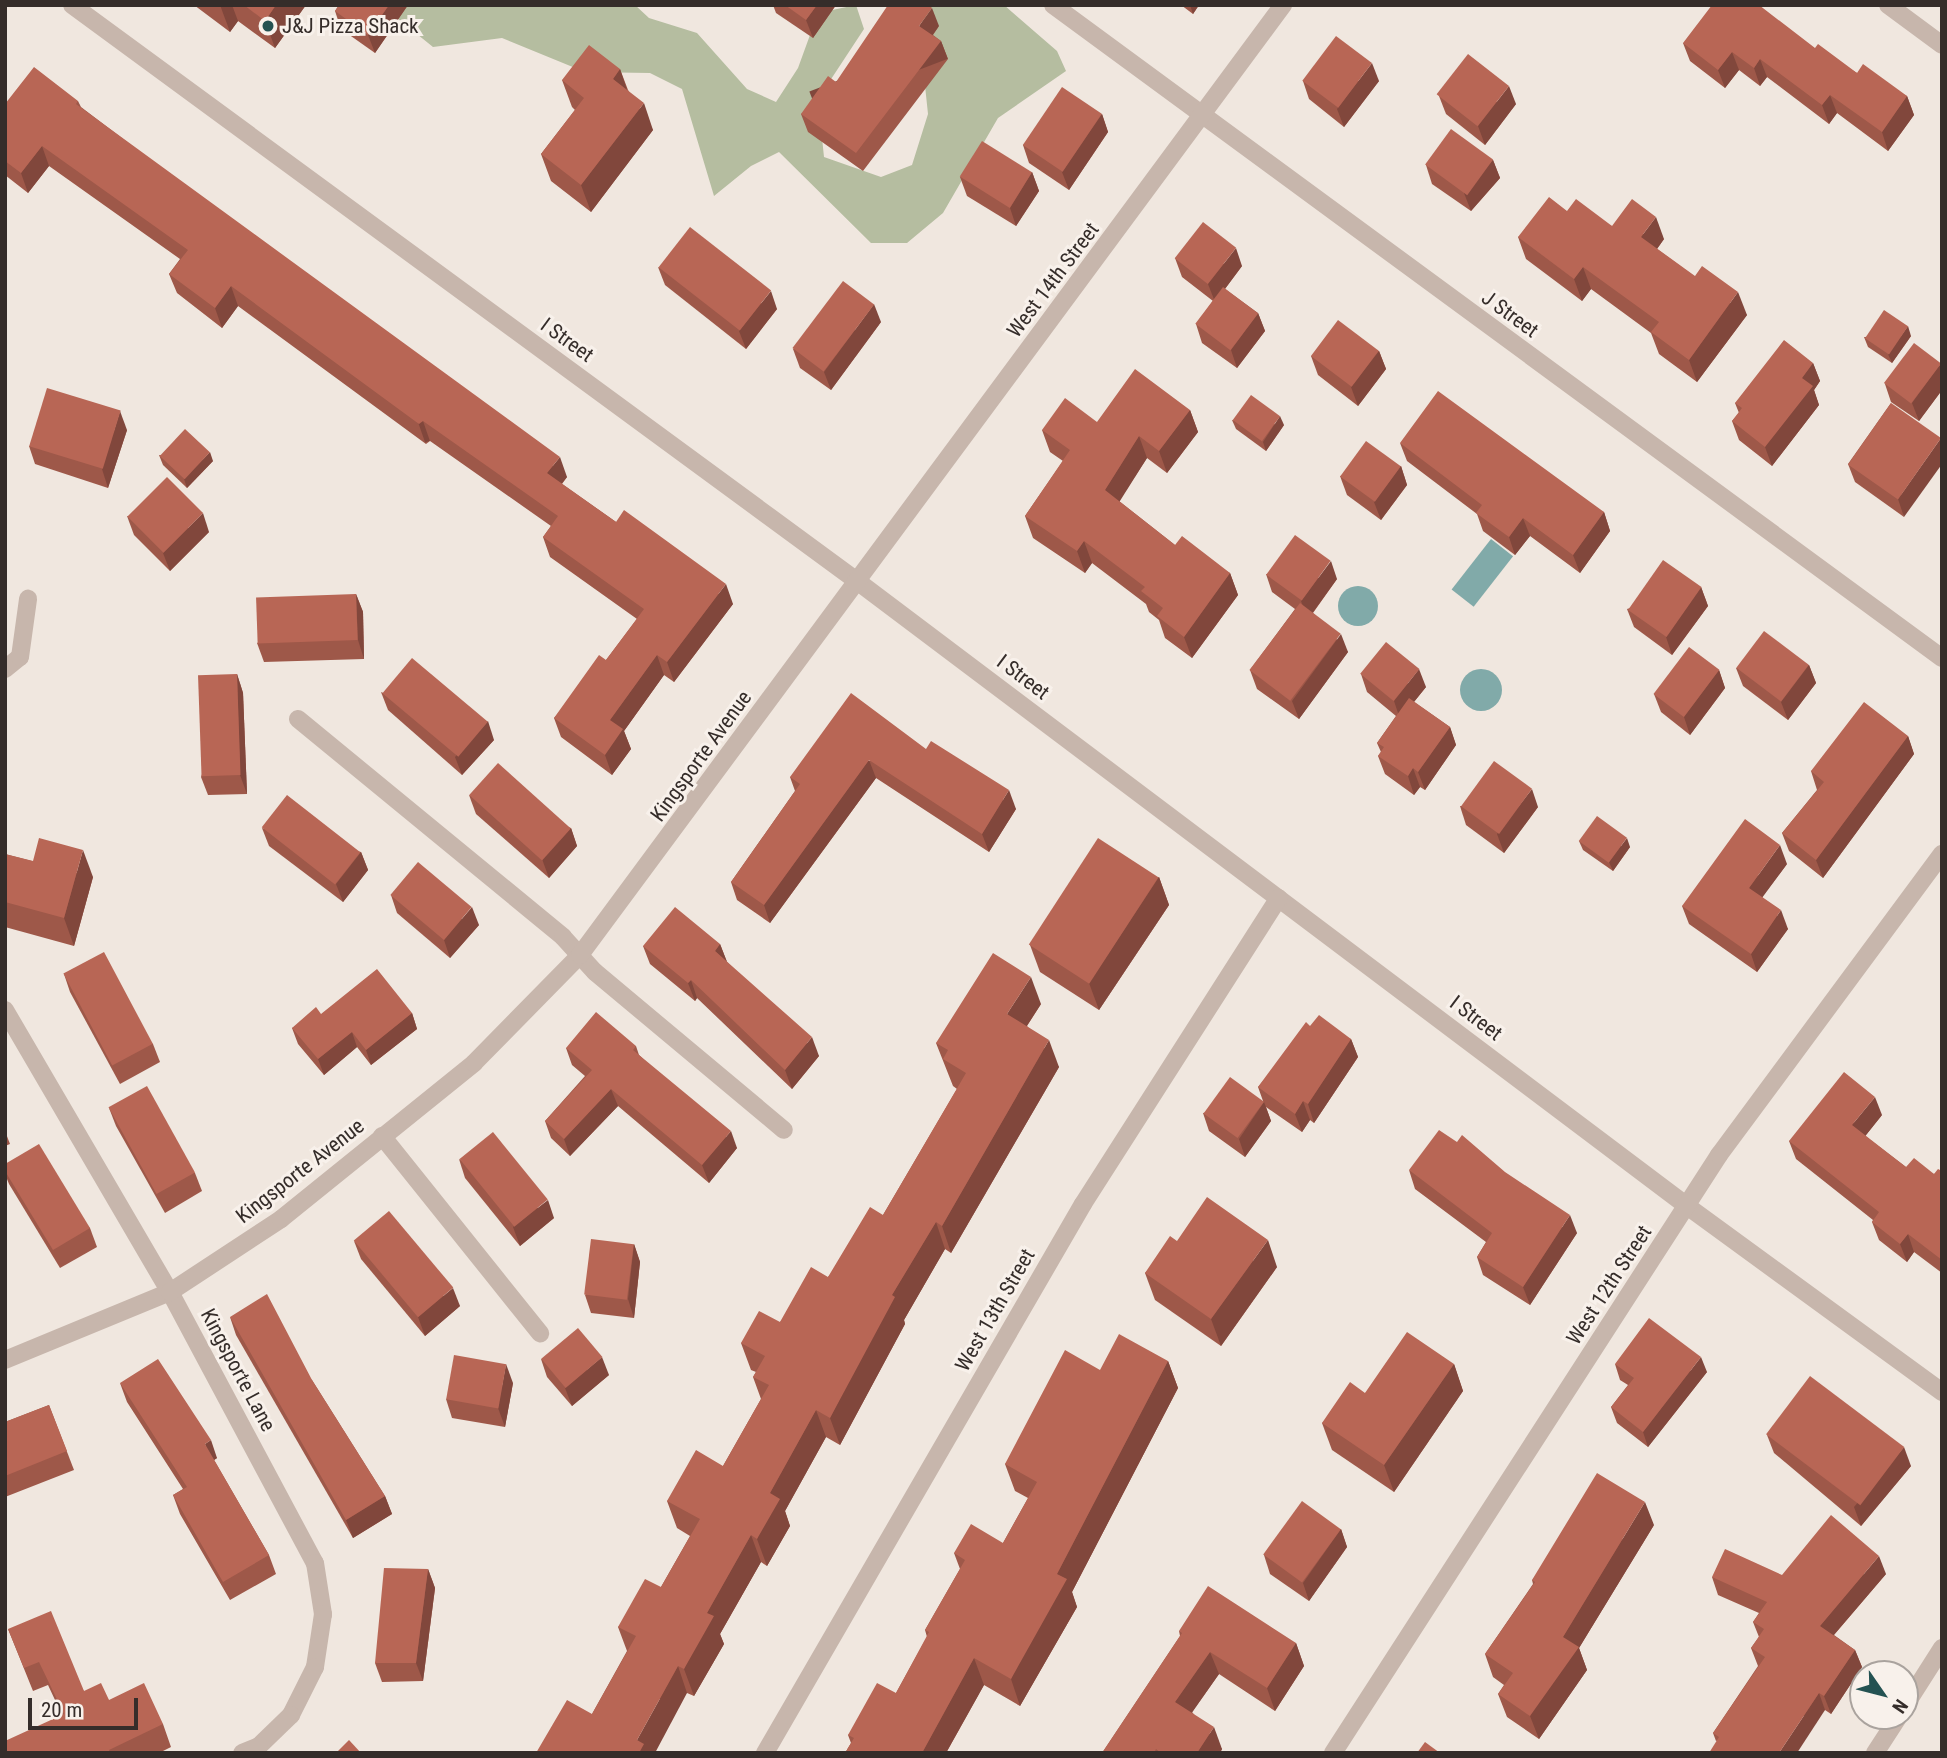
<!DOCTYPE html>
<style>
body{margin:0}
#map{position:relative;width:1947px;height:1758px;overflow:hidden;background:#f0e7df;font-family:"Roboto Condensed",sans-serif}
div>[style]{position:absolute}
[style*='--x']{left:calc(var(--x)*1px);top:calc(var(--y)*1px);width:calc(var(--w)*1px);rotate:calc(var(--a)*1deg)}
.green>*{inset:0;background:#b5bda0}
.water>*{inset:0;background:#81aaa9;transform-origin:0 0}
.round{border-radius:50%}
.minor>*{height:18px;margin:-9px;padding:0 9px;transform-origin:9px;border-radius:9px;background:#c7b6ac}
.wall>*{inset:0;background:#9e5849}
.shaded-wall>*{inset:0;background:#81473c;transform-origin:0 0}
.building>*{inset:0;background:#b86655;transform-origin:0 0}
.dots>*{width:19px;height:19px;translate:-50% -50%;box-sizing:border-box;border:4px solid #f8f1eb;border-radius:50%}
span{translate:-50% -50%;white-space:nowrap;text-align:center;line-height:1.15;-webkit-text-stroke:6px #f8f1eb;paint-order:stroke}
.poi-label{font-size:21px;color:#352d2a}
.left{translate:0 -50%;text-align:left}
.street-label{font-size:21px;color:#352d2a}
.frame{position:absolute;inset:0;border:7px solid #352d2a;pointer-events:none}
.north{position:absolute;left:1849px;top:1660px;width:70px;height:70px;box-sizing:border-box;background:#f8f1eb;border:2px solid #aaa39e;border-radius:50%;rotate:125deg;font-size:19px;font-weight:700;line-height:28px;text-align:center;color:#352d2a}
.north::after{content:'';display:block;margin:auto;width:24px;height:32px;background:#245252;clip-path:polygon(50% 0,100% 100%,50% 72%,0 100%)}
.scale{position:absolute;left:28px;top:1698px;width:110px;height:32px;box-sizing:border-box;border:4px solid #352d2a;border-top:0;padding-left:9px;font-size:21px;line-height:24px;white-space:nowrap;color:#352d2a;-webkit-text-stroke:5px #f8f1eb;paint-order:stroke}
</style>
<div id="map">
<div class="green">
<i style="clip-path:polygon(381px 5px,635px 5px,649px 18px,697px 33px,747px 89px,776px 102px,798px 68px,818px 13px,856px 5px,864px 29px,818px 99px,824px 157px,881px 177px,912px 165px,928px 114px,919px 29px,929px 5px,1004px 5px,1057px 51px,1066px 71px,998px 118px,943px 213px,907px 243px,871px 243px,779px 152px,751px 166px,714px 196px,682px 89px,650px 73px,585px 72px,502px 38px,433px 47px)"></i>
</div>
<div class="water">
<i style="left:1491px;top:539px;width:28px;height:64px;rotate:38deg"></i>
<i class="round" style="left:1338px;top:586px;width:40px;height:40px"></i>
<i class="round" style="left:1460px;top:669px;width:42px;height:42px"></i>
</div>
<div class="minor">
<i style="--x:72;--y:5;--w:974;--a:36.27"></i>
<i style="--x:857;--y:581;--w:1039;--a:36.98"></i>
<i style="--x:1687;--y:1206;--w:316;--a:36.1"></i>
<i style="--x:1053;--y:5;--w:1103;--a:36.3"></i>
<i style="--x:1888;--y:5;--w:67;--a:36.5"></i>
<i style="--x:5;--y:669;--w:19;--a:-39"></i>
<i style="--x:20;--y:657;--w:59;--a:-82.1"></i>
<i style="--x:298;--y:719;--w:343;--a:39.4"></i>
<i style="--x:563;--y:937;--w:47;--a:47.6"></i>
<i style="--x:595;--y:972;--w:246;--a:39.9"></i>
<i style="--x:5;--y:1010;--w:327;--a:59.7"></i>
<i style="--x:170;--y:1292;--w:307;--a:61.9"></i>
<i style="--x:315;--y:1563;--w:52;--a:81.1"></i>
<i style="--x:323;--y:1614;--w:54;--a:98.6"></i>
<i style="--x:315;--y:1667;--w:54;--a:116.6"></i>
<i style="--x:291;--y:1715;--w:45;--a:135.9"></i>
<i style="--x:259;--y:1746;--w:18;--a:158"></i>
<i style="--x:382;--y:1136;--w:253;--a:51.3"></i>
<i style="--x:5;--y:1360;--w:178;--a:-22.4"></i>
<i style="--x:170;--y:1292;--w:133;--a:-33.3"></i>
<i style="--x:281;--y:1219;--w:248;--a:-38.9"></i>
<i style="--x:474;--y:1063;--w:151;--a:-45.5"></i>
<i style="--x:580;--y:955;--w:1182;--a:-53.5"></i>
<i style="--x:1905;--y:1706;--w:69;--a:-57.5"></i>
<i style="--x:765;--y:1753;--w:634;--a:-59.92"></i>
<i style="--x:1083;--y:1204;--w:363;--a:-57.4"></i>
<i style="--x:1333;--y:1753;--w:712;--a:-57.16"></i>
<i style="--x:1719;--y:1155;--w:375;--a:-53.5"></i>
<i style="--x:1875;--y:1753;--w:44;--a:-57"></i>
</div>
<div class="wall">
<i style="clip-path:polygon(194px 5px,306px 5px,275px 48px,238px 21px,230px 32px)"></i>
<i style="clip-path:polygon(339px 5px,408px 5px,375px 53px,341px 29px,335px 11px)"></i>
<i style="clip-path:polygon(773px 5px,836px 5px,813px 38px,776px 13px)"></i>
<i style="clip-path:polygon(1181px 5px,1199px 5px,1193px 14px)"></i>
<i style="clip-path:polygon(939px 26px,933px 35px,941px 41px,948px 59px,863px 171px,808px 132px,801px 114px)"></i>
<i style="clip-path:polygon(1683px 43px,1815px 48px,1857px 73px,1907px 96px,1914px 115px,1888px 151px,1837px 113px,1829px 124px,1767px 77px,1760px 86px,1739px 70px,1725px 88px,1690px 61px)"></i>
<i style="clip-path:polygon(620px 69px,628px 90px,653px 130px,591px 212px,551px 181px,541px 154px,575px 110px,572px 107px,562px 80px)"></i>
<i style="clip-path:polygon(1303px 81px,1379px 81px,1344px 127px,1309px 99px)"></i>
<i style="clip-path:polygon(1439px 96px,1516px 104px,1485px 145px,1446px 114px)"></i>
<i style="clip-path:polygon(78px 101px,81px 107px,567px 477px,562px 484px,733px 604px,674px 682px,664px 675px,624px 731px,631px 749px,612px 775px,561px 737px,554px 718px,606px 660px,637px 619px,550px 557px,543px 537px,551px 526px,430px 441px,426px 444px,238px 306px,222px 328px,177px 293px,169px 274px,180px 259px,49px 166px,28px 193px,5px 175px,5px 104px)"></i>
<i style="clip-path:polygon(1102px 114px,1108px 132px,1069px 190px,1029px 163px,1023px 145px)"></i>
<i style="clip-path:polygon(1493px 160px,1500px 178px,1471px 211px,1432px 184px,1426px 165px)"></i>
<i style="clip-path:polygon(1032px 172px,1039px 191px,1016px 226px,967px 196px,960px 177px)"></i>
<i style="clip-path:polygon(1567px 211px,1612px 226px,1664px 239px,1657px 249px,1747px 315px,1697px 382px,1659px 354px,1651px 333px,1591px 289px,1582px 301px,1526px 259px,1518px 237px)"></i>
<i style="clip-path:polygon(1175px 258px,1242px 266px,1225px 289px,1258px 313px,1265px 331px,1237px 368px,1202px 343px,1196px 324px,1213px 301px,1182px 277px)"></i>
<i style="clip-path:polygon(658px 267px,777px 309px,746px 349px,665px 285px)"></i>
<i style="clip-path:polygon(881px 322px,831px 390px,800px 368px,793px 349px)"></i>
<i style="clip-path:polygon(1911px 336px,1892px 363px,1868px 347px,1864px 337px)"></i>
<i style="clip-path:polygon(1379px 351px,1386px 369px,1358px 406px,1318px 375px,1311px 356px)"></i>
<i style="clip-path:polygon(1813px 363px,1820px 381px,1814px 390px,1819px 405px,1772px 466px,1739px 440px,1732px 421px,1739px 413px,1735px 403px)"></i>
<i style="clip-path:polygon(1942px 365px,1942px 390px,1919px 421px,1891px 402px,1885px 384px)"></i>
<i style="clip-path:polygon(1891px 403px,1904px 517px,1855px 482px,1848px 464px)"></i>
<i style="clip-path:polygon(1190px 410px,1198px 432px,1167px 473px,1147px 458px,1119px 501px,1175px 545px,1230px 573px,1238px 595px,1192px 658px,1165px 638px,1159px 620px,1149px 612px,1146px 604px,1092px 563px,1085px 573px,1033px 538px,1025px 516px,1063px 461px,1050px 452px,1042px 430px,1097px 422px)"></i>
<i style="clip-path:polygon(1232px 420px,1284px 425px,1266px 451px,1236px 429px)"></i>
<i style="clip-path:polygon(127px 430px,108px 488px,35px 464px,29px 446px)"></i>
<i style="clip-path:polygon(1400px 443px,1604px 512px,1610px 531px,1580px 573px,1530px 536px,1515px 555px,1483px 531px,1477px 514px,1407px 461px)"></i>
<i style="clip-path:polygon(159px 455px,213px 461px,187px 488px,163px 465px)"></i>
<i style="clip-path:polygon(1401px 466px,1407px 485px,1381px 520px,1347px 495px,1340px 476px)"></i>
<i style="clip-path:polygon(127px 516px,209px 532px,170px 571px,134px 535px)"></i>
<i style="clip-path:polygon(1266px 574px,1337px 579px,1313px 613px,1348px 652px,1299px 719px,1257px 689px,1250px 670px,1295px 609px,1272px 592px)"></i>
<i style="clip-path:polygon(1701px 587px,1708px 606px,1672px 655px,1634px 627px,1627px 609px)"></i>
<i style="clip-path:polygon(356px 594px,363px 612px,364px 659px,264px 662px,257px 643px)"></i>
<i style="clip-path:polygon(1809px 665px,1816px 683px,1788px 720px,1743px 686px,1736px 668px)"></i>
<i style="clip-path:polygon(1719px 670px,1725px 688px,1690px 735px,1661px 712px,1654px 694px)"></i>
<i style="clip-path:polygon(237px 674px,243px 693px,247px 794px,208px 795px,201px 777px)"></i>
<i style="clip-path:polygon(1361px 674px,1426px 687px,1414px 702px,1450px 727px,1456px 745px,1425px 790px,1420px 787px,1414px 795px,1385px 774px,1378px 756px,1381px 752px,1377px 743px,1396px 716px,1367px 692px)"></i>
<i style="clip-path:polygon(381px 692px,494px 740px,462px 775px,388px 710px)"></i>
<i style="clip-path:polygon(1908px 736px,1914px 754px,1823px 878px,1789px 851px,1782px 833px,1817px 790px,1811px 771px)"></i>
<i style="clip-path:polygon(926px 749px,1016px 809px,989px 852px,876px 778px,770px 923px,737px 900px,731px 882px,795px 791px,790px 777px)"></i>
<i style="clip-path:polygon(469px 795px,571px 828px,577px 846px,549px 878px,476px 814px)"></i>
<i style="clip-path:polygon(1460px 806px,1538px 807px,1504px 853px,1466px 825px)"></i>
<i style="clip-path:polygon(262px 828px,361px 852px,368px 870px,343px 902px,269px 846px)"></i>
<i style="clip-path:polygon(1579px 841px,1630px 847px,1613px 871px,1583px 850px)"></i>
<i style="clip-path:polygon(5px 854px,93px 877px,74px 946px,5px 927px)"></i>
<i style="clip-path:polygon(1787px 864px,1762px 897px,1788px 929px,1757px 972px,1689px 924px,1682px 906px)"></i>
<i style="clip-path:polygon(1159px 877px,1169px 905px,1099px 1010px,1040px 972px,1030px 945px)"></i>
<i style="clip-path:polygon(391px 895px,479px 925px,450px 958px,397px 913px)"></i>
<i style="clip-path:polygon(720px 944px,727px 962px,819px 1056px,792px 1089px,697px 998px,695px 1001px,650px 964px,643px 946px)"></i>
<i style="clip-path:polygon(64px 974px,153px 1044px,160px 1062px,120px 1084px,70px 992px)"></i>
<i style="clip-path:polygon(1041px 1004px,1027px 1026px,1059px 1067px,951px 1253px,945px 1249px,904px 1320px,905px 1324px,840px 1445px,826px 1437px,785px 1511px,790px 1526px,767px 1566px,761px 1562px,720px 1634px,724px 1644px,694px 1696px,687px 1693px,592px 1714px,627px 1651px,618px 1627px,661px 1587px,690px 1536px,677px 1528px,667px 1501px,723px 1466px,761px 1399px,753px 1377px,756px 1372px,751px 1370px,741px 1343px,780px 1322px,828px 1277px,883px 1215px,957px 1089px,953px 1086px,936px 1043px)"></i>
<i style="clip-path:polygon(412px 1013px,417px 1029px,371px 1065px,357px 1047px,324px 1075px,298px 1044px,292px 1028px,321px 1014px)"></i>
<i style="clip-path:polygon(1310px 1026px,1351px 1039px,1358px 1057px,1314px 1123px,1310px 1120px,1302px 1132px,1266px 1107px,1271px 1121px,1245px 1157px,1209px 1131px,1203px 1113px,1263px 1101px,1258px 1087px)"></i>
<i style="clip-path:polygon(636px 1046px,639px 1055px,737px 1148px,709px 1183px,618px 1106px,570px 1156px,551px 1138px,545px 1121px,585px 1076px,572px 1065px,566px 1048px)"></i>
<i style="clip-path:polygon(109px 1108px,195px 1173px,202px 1191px,165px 1213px,116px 1126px)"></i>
<i style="clip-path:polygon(1882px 1115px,1865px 1136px,1906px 1167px,1934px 1174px,1942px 1171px,1942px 1273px,1914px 1252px,1907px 1262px,1879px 1240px,1872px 1222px,1873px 1220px,1796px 1159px,1789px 1141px)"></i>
<i style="clip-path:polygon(5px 1131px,10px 1144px,5px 1146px)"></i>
<i style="clip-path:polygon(459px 1159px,554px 1218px,520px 1246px,465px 1178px)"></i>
<i style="clip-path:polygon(5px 1164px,90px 1228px,97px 1247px,60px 1268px,9px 1184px,5px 1174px)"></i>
<i style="clip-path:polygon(1409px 1170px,1577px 1233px,1530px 1305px,1483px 1275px,1477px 1257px,1486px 1242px,1415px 1189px)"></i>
<i style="clip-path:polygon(354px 1241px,460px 1306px,425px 1336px,361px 1259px)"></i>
<i style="clip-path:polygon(1177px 1241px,1277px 1267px,1221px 1346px,1155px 1300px,1145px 1273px)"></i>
<i style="clip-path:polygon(634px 1244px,640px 1262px,634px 1318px,591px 1313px,585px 1295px)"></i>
<i style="clip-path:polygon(230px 1317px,312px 1380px,385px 1496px,392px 1514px,353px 1538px,236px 1335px)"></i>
<i style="clip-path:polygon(541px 1359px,609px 1375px,572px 1406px,547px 1377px)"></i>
<i style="clip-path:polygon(1168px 1361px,1178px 1388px,1072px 1592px,1077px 1607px,1020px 1706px,984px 1685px,946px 1753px,845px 1753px,851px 1743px,848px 1735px,896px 1693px,927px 1637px,925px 1630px,960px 1569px,954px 1553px,1003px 1543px,1028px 1498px,1015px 1491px,1005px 1464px,1100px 1370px)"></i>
<i style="clip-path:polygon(1454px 1364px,1463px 1391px,1394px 1492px,1332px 1450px,1322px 1423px,1365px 1393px)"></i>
<i style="clip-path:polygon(1615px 1364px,1707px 1372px,1648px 1447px,1617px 1423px,1611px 1407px,1628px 1385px,1620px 1380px)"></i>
<i style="clip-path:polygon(120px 1383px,217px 1458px,214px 1460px,269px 1555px,276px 1574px,230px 1600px,180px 1514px,173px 1495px,183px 1489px,127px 1402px)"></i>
<i style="clip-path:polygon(513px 1383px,505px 1427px,452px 1418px,446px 1399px)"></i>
<i style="clip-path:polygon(49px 1405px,74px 1470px,5px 1497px,5px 1422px)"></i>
<i style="clip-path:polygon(1767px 1435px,1911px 1466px,1861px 1526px,1774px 1453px)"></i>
<i style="clip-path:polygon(1654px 1525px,1579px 1648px,1587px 1670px,1539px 1739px,1507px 1717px,1498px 1694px,1504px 1685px,1493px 1677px,1485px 1654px,1533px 1584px,1532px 1580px)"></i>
<i style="clip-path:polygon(1341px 1529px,1347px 1547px,1309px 1601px,1270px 1574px,1264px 1555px)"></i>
<i style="clip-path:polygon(428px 1569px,435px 1588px,423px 1681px,382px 1682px,375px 1663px)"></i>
<i style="clip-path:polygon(1886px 1574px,1834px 1635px,1855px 1650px,1862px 1667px,1831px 1714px,1825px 1710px,1716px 1741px,1713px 1733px,1758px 1666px,1751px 1648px,1759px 1637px,1753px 1622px,1759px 1613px,1718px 1595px,1712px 1577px,1782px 1575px)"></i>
<i style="clip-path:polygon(8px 1629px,84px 1691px,109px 1700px,163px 1724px,171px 1747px,159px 1753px,5px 1753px,62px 1715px,48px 1685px,33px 1691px)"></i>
<i style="clip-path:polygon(1179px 1631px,1296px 1643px,1304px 1666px,1275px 1711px,1219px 1674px,1192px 1712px,1222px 1749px,1220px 1753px,1102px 1753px,1180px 1636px)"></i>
</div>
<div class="shaded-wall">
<i style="clip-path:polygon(220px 5px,232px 5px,238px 21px,230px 32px)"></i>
<i style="clip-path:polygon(276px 5px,306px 5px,275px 48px,265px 21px)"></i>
<i style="clip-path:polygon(389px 5px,408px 5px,375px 53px,368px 35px)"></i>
<i style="clip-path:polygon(817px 5px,836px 5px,813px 38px,806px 20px)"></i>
<i style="clip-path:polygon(1190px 5px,1199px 5px,1193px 14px)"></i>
<i style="clip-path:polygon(932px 8px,939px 26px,926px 44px,919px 26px)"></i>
<i style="left:941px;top:41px;width:19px;height:141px;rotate:69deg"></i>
<i style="clip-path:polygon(1732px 52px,1739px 70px,1725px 88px,1718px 70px)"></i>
<i style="clip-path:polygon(1760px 59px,1767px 77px,1760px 86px,1754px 68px)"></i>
<i style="clip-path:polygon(1372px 63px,1379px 81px,1344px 127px,1337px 109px)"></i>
<i style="clip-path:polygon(620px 69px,629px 96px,613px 79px)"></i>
<i style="clip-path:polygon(1509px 86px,1516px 104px,1485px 145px,1478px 126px)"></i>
<i style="clip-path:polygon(1830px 95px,1837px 113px,1829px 124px,1822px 105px)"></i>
<i style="clip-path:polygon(1907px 96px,1914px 115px,1888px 151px,1882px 132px)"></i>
<i style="clip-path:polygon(644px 103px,653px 130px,591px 212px,581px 185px)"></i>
<i style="clip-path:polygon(1102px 114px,1108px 132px,1069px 190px,1062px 172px)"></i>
<i style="clip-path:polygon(42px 146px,49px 166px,28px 193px,21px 173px)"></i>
<i style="clip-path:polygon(1493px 160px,1500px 178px,1471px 211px,1464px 193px)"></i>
<i style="clip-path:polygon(1032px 172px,1039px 191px,1016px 226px,1010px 208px)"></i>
<i style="clip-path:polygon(1656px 217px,1664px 239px,1649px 260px,1641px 237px)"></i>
<i style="clip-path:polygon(1236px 248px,1242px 266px,1215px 302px,1208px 284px)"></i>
<i style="clip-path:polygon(1583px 267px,1591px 289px,1582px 301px,1574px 279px)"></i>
<i style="clip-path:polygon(231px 286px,238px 306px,222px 328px,215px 308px)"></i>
<i style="clip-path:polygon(771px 291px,777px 309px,746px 349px,739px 331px)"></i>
<i style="clip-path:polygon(1738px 292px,1747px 315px,1697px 382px,1689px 360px)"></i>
<i style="clip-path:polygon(874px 304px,881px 322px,831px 390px,824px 372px)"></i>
<i style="clip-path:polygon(1258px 313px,1265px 331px,1237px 368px,1231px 350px)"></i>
<i style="clip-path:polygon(1908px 326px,1911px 336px,1892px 363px,1888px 354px)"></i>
<i style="clip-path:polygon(1379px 351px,1386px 369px,1358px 406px,1351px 387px)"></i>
<i style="clip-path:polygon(1813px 363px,1820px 381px,1814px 390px,1819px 405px,1772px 466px,1765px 447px,1802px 378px)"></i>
<i style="clip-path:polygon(1941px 363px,1942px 390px,1919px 421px,1912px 403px)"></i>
<i style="clip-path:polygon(1190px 410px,1198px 432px,1167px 473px,1159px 451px)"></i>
<i style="clip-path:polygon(120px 411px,127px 430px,108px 488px,102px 469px)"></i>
<i style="clip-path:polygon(1280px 416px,1284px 425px,1266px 451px,1263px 442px)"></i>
<i style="left:423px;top:421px;width:21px;height:5px;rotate:71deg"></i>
<i style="clip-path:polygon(1139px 436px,1147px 458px,1113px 512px,1105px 490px)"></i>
<i style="clip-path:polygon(1941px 438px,1942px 441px,1942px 464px,1904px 517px,1898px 499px)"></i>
<i style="clip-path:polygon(210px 452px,213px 461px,187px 488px,184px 479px)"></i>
<i style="clip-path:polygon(560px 457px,567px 477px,554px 493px,547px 473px)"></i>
<i style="clip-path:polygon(1401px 466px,1407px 485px,1381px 520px,1374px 502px)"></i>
<i style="clip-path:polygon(1604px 512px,1610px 531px,1580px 573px,1573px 555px)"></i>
<i style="clip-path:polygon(203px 513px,209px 532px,170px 571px,163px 553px)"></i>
<i style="clip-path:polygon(1523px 518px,1530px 536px,1515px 555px,1509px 537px)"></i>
<i style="clip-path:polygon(1084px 541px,1092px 563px,1085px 573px,1077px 551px)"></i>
<i style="clip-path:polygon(1331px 561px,1337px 579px,1308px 619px,1301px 601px)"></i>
<i style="clip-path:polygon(1230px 573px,1238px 595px,1192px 658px,1184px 637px)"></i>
<i style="clip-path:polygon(726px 584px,733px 604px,674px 682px,667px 662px)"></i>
<i style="clip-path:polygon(1701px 587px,1708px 606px,1672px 655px,1666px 637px)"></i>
<i style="clip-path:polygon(356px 594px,363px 612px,364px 659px,358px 640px)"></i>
<i style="clip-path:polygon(1341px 634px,1348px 652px,1299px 719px,1292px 701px)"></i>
<i style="clip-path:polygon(657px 655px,664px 675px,624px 731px,631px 749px,612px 775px,605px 755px,610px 720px)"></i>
<i style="clip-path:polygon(1809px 665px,1816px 683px,1788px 720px,1781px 702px)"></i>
<i style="clip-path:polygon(1419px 669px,1426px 687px,1400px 719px,1394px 701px)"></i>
<i style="clip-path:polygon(1719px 670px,1725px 688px,1690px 735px,1684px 717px)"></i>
<i style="clip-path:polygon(237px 674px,243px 693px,247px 794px,240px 775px)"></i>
<i style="clip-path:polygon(488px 721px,494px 740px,462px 775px,455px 757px)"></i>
<i style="clip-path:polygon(1450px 727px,1456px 745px,1425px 790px,1418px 772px)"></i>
<i style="clip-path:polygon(1908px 736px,1914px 754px,1823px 878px,1816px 860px)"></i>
<i style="clip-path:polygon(869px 760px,876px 778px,770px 923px,764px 905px)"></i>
<i style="clip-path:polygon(1413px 768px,1420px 787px,1414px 795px,1408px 776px)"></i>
<i style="clip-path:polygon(1532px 789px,1538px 807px,1504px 853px,1497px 834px)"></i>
<i style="clip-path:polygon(1009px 790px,1016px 809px,989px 852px,982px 834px)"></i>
<i style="clip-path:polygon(571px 828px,577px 846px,549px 878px,542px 859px)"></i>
<i style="clip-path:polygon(1627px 838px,1630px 847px,1613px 871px,1609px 862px)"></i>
<i style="clip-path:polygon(1780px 845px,1787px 864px,1756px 906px,1749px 888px)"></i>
<i style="clip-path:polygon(83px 850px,93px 877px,74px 946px,64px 918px)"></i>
<i style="clip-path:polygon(361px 852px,368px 870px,343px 902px,336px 884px)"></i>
<i style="clip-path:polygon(1159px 877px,1169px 905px,1099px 1010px,1089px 983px)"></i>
<i style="clip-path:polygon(472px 907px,479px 925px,450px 958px,444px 940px)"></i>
<i style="clip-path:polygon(1781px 910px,1788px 929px,1757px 972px,1751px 954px)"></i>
<i style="clip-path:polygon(720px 944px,727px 962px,715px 951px)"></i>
<i style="clip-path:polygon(1031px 977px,1041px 1004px,1017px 1041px,1007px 1014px)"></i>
<i style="clip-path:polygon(691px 980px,697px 998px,695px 1001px,688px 983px)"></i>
<i style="clip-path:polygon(412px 1013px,417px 1029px,371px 1065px,366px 1050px)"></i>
<i style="clip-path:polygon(352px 1032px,357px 1047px,324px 1075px,318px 1059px)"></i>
<i style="clip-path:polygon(812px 1037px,819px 1056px,792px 1089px,785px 1070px)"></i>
<i style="clip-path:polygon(1351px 1039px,1358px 1057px,1314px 1123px,1308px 1104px)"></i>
<i style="clip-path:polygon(1049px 1040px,1059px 1067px,951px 1253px,942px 1226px)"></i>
<i style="clip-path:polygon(611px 1089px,618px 1106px,570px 1156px,564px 1139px)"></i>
<i style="clip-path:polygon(1875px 1097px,1882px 1115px,1859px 1144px,1852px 1125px)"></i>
<i style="clip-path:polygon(1303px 1101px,1310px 1120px,1302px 1132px,1295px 1114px)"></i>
<i style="clip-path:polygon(1264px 1102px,1271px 1121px,1245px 1157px,1239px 1139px)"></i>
<i style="clip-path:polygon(731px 1131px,737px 1148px,709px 1183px,702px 1165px)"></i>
<i style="clip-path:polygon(548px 1200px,554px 1218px,520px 1246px,513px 1227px)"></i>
<i style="clip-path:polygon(1570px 1215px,1577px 1233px,1530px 1305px,1523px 1287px)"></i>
<i style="clip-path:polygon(936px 1222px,945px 1249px,904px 1320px,905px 1324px,840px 1445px,830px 1418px,892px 1295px)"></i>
<i style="clip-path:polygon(1908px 1234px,1914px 1252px,1907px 1262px,1900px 1244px)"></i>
<i style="clip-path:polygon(1268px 1240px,1277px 1267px,1221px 1346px,1211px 1319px)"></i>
<i style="clip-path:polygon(634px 1244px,640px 1262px,634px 1318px,628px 1299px)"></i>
<i style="clip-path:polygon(453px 1288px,460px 1306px,425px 1336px,418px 1317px)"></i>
<i style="clip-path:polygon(602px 1357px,609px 1375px,572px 1406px,565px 1388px)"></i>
<i style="clip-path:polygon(1701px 1357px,1707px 1372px,1648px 1447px,1643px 1432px)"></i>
<i style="clip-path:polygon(1168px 1361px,1178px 1388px,1072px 1592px,1077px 1607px,1020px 1706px,1011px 1679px,1057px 1574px)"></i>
<i style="clip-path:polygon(506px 1364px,513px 1383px,505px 1427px,498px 1408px)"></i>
<i style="clip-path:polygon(1454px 1364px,1463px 1391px,1394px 1492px,1384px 1465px)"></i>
<i style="clip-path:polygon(816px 1410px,826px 1437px,785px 1511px,790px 1526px,767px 1566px,757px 1539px,770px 1493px)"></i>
<i style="clip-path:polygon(211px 1440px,217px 1458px,211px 1462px,205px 1444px)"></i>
<i style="clip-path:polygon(1904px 1447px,1911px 1466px,1861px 1526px,1854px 1507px)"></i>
<i style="clip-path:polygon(385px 1496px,392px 1514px,353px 1538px,346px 1520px)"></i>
<i style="clip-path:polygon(1645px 1502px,1654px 1525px,1579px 1648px,1587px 1670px,1539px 1739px,1530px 1716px,1563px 1637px)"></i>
<i style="clip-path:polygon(1341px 1529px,1347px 1547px,1309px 1601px,1303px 1583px)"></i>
<i style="clip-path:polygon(751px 1535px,761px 1562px,720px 1634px,724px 1644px,694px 1696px,684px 1669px,707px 1613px)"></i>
<i style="clip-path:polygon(1879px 1556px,1886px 1574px,1826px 1644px,1820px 1626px)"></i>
<i style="clip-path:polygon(428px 1569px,435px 1588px,423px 1681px,416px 1663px)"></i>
<i style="clip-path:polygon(1296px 1643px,1304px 1666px,1275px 1711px,1267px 1688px)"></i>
<i style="clip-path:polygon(1855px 1650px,1862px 1667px,1831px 1714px,1824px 1696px)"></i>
<i style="clip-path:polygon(1210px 1652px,1219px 1674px,1184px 1724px,1175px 1702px)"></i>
<i style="clip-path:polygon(974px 1658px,984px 1685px,946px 1753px,922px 1753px)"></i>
<i style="clip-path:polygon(678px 1666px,687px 1693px,655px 1753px,639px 1753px,637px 1740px)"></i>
<i style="clip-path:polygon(1819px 1693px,1825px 1710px,1797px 1753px,1779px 1753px)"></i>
<i style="clip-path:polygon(1214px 1727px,1222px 1749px,1220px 1753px,1197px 1753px)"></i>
</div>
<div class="building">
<i style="clip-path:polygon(244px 5px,276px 5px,265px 21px)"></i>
<i style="clip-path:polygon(339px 5px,389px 5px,368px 35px,335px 11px)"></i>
<i style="clip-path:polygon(785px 5px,817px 5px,806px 20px)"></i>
<i style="clip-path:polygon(888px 5px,929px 5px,932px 8px,919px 26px,941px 41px,856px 153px,801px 114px,828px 76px,836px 82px)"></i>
<i style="clip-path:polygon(1712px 5px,1759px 5px,1815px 48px,1818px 44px,1857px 73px,1863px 64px,1907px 96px,1882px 132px,1830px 95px,1822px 105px,1760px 59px,1754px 68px,1732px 52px,1718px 70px,1683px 43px)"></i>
<i style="left:1336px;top:36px;width:45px;height:56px;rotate:37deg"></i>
<i style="clip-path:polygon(589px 45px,620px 69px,613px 79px,644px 103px,581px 185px,541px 154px,584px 98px,562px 80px)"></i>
<i style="left:1468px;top:54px;width:52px;height:51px;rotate:38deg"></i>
<i style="clip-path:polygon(34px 67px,78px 101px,76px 104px,560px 457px,547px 473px,616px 522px,624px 510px,726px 584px,667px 662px,657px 655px,610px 720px,623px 729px,605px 755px,554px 718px,599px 655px,606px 660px,644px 609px,543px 537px,558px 516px,423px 421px,419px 424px,231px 286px,215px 308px,169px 274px,188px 250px,42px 146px,21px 173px,5px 161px,5px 104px)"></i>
<i style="left:1062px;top:87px;width:48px;height:70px;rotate:34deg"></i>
<i style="left:1451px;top:129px;width:52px;height:44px;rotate:36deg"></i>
<i style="left:982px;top:141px;width:59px;height:42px;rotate:32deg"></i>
<i style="clip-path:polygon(1549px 197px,1567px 211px,1576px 199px,1612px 226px,1632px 199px,1656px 217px,1641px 237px,1695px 276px,1702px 266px,1738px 292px,1689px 360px,1651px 332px,1659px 322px,1583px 267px,1574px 279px,1518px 237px)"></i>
<i style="left:1203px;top:222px;width:42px;height:46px;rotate:38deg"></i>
<i style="left:690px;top:227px;width:103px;height:51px;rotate:38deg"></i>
<i style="left:843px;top:281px;width:39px;height:84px;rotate:37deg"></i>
<i style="left:1223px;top:287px;width:44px;height:46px;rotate:37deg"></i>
<i style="left:1884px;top:310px;width:29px;height:34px;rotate:34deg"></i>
<i style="left:1338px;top:320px;width:51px;height:45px;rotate:37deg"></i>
<i style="clip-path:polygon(1784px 340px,1813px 363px,1802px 378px,1813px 386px,1765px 447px,1732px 421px,1742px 408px,1735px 403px)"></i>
<i style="left:1914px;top:343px;width:34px;height:50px;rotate:37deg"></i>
<i style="clip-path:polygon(1135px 369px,1190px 410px,1159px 451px,1139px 436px,1105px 490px,1175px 545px,1182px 536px,1230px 573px,1184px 637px,1157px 616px,1163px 608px,1141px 591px,1145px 587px,1084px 541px,1077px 551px,1025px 516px,1070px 450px,1042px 430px,1065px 398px,1097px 422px)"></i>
<i style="left:47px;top:388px;width:77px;height:61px;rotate:17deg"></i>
<i style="clip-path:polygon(1438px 391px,1604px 512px,1573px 555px,1523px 518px,1509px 537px,1476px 513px,1482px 505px,1400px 443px)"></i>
<i style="left:1251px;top:395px;width:36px;height:31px;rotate:36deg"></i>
<i style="left:1891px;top:403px;width:61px;height:75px;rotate:35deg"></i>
<i style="left:185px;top:429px;width:34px;height:37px;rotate:43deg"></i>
<i style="left:1366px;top:441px;width:43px;height:44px;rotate:36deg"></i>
<i style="left:167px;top:477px;width:51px;height:56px;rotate:45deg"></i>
<i style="left:1295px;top:535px;width:44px;height:49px;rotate:36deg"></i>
<i style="left:1663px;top:560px;width:47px;height:61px;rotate:35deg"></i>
<i style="left:356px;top:594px;width:46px;height:100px;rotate:88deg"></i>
<i style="left:1300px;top:603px;width:51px;height:84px;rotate:37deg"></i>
<i style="left:1764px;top:631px;width:56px;height:46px;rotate:37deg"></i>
<i style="left:1386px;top:642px;width:43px;height:41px;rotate:39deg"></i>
<i style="left:1689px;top:647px;width:38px;height:59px;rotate:37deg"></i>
<i style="left:412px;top:658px;width:99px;height:46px;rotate:40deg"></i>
<i style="left:237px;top:674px;width:101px;height:39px;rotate:88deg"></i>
<i style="clip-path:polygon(851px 693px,926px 749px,931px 741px,1009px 790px,982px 834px,869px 760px,764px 905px,731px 882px,800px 784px,790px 777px)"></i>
<i style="clip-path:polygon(1409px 698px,1450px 727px,1418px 772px,1413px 768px,1408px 776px,1378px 756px,1384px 747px,1377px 743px)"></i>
<i style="clip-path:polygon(1864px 702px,1908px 736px,1816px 860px,1782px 833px,1824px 782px,1811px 771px)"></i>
<i style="left:1494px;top:761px;width:47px;height:56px;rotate:36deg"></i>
<i style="left:498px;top:763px;width:98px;height:43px;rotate:42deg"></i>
<i style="left:287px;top:795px;width:93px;height:41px;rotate:38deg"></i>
<i style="left:1597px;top:816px;width:37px;height:31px;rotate:36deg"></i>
<i style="clip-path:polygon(1745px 819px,1780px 845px,1749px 888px,1781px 910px,1751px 954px,1682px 906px)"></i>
<i style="clip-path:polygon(39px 838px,83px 850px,64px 918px,5px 902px,5px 854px,33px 861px)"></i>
<i style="left:1098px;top:838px;width:72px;height:127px;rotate:33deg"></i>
<i style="left:418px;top:862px;width:70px;height:43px;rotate:40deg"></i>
<i style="clip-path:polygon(675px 907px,720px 944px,715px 951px,812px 1037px,785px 1070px,691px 980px,688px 983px,643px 946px)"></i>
<i style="left:104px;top:952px;width:104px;height:46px;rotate:62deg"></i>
<i style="clip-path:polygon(993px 953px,1031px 977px,1007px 1014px,1049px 1040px,942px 1226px,936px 1222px,892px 1295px,895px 1297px,830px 1418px,816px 1410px,770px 1493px,780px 1499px,757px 1539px,751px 1535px,707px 1613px,714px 1616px,684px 1669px,678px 1666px,637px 1740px,644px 1744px,639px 1753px,536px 1753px,567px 1700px,592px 1714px,636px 1636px,618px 1627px,645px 1579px,661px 1587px,700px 1519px,667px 1501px,696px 1450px,723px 1466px,769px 1385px,753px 1377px,765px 1356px,741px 1343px,759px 1311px,780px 1322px,811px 1267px,828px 1277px,870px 1207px,883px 1215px,966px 1073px,943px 1059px,948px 1050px,936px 1043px)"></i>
<i style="clip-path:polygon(377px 969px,412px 1013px,366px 1050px,352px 1032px,318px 1059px,292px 1028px,316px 1007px,321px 1014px)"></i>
<i style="clip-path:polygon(596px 1012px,636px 1046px,633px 1050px,731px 1131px,702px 1165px,611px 1089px,564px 1139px,545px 1121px,592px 1070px,566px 1048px)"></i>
<i style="clip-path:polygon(1319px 1015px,1351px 1039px,1308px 1104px,1303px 1101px,1295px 1114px,1258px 1087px,1306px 1022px,1310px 1026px)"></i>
<i style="clip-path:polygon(1844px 1072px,1875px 1097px,1852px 1125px,1906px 1167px,1914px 1158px,1934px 1174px,1938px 1169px,1942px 1171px,1942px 1260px,1908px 1234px,1900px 1244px,1872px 1222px,1879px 1212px,1789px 1141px)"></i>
<i style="left:1230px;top:1077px;width:42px;height:45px;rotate:36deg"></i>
<i style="left:147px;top:1086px;width:99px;height:44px;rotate:61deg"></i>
<i style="clip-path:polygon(1439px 1130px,1457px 1142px,1462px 1135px,1505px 1172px,1570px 1215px,1523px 1287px,1477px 1257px,1492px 1233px,1409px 1170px)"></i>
<i style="left:493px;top:1132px;width:87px;height:43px;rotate:51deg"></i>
<i style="clip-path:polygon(39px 1144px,90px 1228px,53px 1250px,5px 1171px,5px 1164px)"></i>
<i style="clip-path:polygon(1207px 1197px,1268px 1240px,1211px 1319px,1145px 1273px,1170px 1236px,1177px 1241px)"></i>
<i style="left:389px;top:1211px;width:100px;height:46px;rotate:50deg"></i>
<i style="left:591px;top:1239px;width:43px;height:56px;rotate:7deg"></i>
<i style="clip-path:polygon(267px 1294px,312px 1380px,385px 1496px,346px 1520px,230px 1317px)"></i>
<i style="clip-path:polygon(1649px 1318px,1701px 1357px,1643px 1432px,1611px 1407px,1634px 1378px,1615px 1364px)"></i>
<i style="left:578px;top:1328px;width:38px;height:48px;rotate:50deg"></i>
<i style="clip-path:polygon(1407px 1332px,1454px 1364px,1384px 1465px,1322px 1423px,1350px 1382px,1365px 1393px)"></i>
<i style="clip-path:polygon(1119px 1334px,1168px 1361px,1057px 1574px,1067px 1579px,1011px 1679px,974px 1658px,922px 1753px,845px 1753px,854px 1738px,848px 1735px,877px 1683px,896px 1693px,929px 1632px,925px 1630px,965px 1560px,954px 1553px,971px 1524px,1003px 1543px,1037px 1482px,1005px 1464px,1065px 1350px,1100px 1370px)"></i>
<i style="left:454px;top:1355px;width:53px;height:45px;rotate:10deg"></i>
<i style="clip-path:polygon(158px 1359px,211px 1440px,205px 1444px,269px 1555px,223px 1582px,173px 1495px,187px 1487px,120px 1383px)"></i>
<i style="left:1810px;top:1376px;width:118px;height:73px;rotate:37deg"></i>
<i style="clip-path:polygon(49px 1405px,67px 1451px,5px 1476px,5px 1422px)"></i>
<i style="clip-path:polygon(1597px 1473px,1645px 1502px,1563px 1637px,1579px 1647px,1530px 1716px,1498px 1694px,1513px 1673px,1485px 1654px,1535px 1582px,1532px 1580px)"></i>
<i style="left:1302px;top:1501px;width:48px;height:66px;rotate:36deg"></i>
<i style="clip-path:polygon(1831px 1515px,1879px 1556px,1820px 1626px,1855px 1650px,1824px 1696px,1819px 1693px,1779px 1753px,1709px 1753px,1719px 1737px,1713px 1733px,1765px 1657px,1751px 1648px,1764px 1629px,1753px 1622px,1767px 1602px,1712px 1577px,1725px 1549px,1782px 1575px)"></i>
<i style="clip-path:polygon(384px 1568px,428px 1569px,416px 1663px,375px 1663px)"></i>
<i style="clip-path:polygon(1208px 1586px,1296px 1643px,1267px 1688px,1210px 1652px,1175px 1702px,1214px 1727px,1197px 1753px,1161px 1753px,1156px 1749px,1154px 1753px,1102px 1753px,1182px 1633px,1179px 1631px)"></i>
<i style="clip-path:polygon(51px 1611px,84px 1691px,101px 1683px,109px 1700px,144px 1683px,163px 1724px,109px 1750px,110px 1753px,5px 1753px,5px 1741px,64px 1714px,39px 1662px,24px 1668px,8px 1629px)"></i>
<i style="clip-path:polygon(349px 1740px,361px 1753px,336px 1753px)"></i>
<i style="clip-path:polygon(1425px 1742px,1440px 1753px,1417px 1753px)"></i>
</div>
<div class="dots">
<i style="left:268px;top:26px;background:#245252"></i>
</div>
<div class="poi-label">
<span class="left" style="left:282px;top:26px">J&amp;J Pizza Shack</span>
</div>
<div class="street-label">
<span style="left:1053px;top:280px;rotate:-53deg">West 14th Street</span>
<span style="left:1510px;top:314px;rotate:36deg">J Street</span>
<span style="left:567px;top:340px;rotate:36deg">I Street</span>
<span style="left:1023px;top:677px;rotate:37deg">I Street</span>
<span style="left:701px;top:756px;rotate:-54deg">Kingsporte Avenue</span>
<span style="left:1476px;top:1018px;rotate:37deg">I Street</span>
<span style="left:300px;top:1171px;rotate:-38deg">Kingsporte Avenue</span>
<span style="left:1609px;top:1285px;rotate:-57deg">West 12th Street</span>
<span style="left:995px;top:1310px;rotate:-60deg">West 13th Street</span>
<span style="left:238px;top:1370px;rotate:62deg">Kingsporte Lane</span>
</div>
<div class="frame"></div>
<div class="north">N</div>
<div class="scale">20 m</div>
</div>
